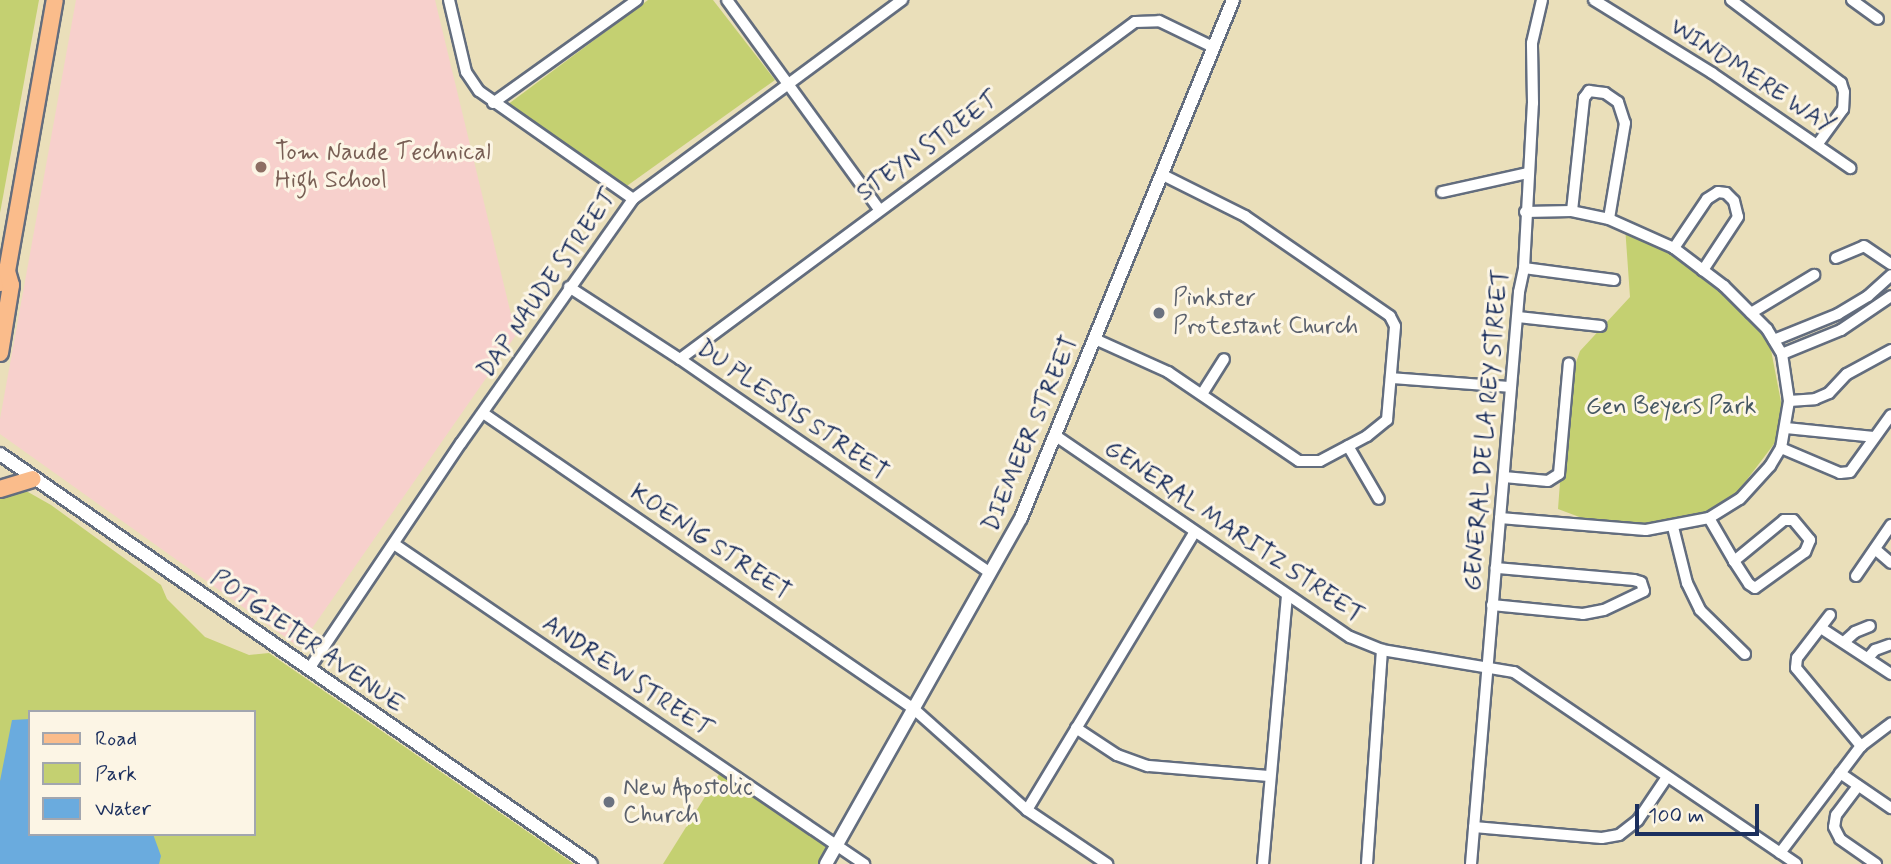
<!DOCTYPE html>
<style>
body{margin:0}
#map{position:relative;width:1891px;height:864px;overflow:hidden;background:#eadfba;font-family:Mynerve,sans-serif}
div>[style]{position:absolute}
[style*='--x']{left:calc(var(--x)*1px);top:calc(var(--y)*1px);width:calc(var(--w)*1px);rotate:calc(var(--a)*1deg)}
.built>*{inset:0;background:#f7d0cc}
.green>*{inset:0;background:#c4d071}
.water>*{inset:0;background:#6aabde}
.roads{filter:drop-shadow(2px 0 #636d7e) drop-shadow(-2px 0 #636d7e) drop-shadow(0 2px #636d7e) drop-shadow(0 -2px #636d7e)}
.minor>*{height:10px;margin:-5px;padding:0 5px;transform-origin:5px;border-radius:5px;background:#fff}
.tertiary>*{height:12px;margin:-6px;padding:0 6px;transform-origin:6px;border-radius:6px;background:#fff}
.primary>*{height:16px;margin:-8px;padding:0 8px;transform-origin:8px;border-radius:8px;background:#fabc8b}
.dots>*{width:19px;height:19px;translate:-50% -50%;box-sizing:border-box;border:4px solid #fcf5e5;border-radius:50%}
span{translate:-50% -50%;white-space:nowrap;text-align:center;line-height:1.15;-webkit-text-stroke:6px #fcf5e5;paint-order:stroke}
.street-label{font-size:24px;color:#1b2f5e}
.education-label{font-size:24px;color:#785e54}
.left{translate:0 -50%;text-align:left}
.worship-label{font-size:24px;color:#5b616d}
.park-label{font-size:24px;color:#455763}
.legend{position:absolute;left:28px;top:710px;width:228px;height:126px;box-sizing:border-box;background:#fcf5e5;border:2px solid #a2a6af;margin:0;padding:9px 12px;list-style:none;font-size:21px;color:#1b2f5e}
.legend li{display:flex;align-items:center;gap:14px;height:35px}
.legend b{width:35px;border:2px solid #a2a6af}
.scale{position:absolute;left:1635px;top:804px;width:124px;height:32px;box-sizing:border-box;border:4px solid #1b2f5e;border-top:0;padding-left:9px;font-size:21px;line-height:24px;white-space:nowrap;color:#1b2f5e;-webkit-text-stroke:5px #fcf5e5;paint-order:stroke}
</style>
<div id="map">
<div class="built">
<i style="clip-path:polygon(76px 0,435px 0,516px 335px,299px 647px,0 434px,0 419px)"></i>
</div>
<div class="green">
<i style="clip-path:polygon(0 0,39px 0,0 213px)"></i>
<i style="clip-path:polygon(648px 0,713px 0,775px 80px,624px 188px,507px 105px)"></i>
<i style="clip-path:polygon(1625px 226px,1716px 279px,1767px 329px,1786px 428px,1724px 510px,1660px 530px,1606px 527px,1558px 509px,1567px 388px,1580px 351px,1630px 297px)"></i>
<i style="clip-path:polygon(evenodd,15px 491px,28px 492px,51px 505px,161px 585px,167px 599px,205px 637px,249px 655px,269px 653px,574px 864px,0 864px,0 494px,15px 491px,30px 712px,254px 712px,254px 834px,30px 834px,30px 712px)"></i>
<i style="clip-path:polygon(723px 768px,837px 845px,826px 864px,663px 864px)"></i>
</div>
<div class="water">
<i style="clip-path:polygon(30px 719px,30px 834px,153px 834px,161px 856px,159px 864px,0 864px,0 781px,12px 720px)"></i>
</div>
<div class="roads">
<div class="minor">
<i style="--x:449;--y:0;--w:74;--a:76.7"></i>
<i style="--x:466;--y:72;--w:23;--a:56"></i>
<i style="--x:479;--y:91;--w:188;--a:35"></i>
<i style="--x:727;--y:0;--w:258;--a:54"></i>
<i style="--x:1594;--y:0;--w:139;--a:31.7"></i>
<i style="--x:1712;--y:73;--w:168;--a:34.5"></i>
<i style="--x:1731;--y:0;--w:138;--a:37"></i>
<i style="--x:1841;--y:83;--w:9;--a:72"></i>
<i style="--x:1844;--y:92;--w:17;--a:93"></i>
<i style="--x:1843;--y:109;--w:44;--a:125.8"></i>
<i style="--x:1852;--y:0;--w:32;--a:36"></i>
<i style="--x:493;--y:103;--w:177;--a:-35.6"></i>
<i style="--x:1442;--y:192;--w:88;--a:-12.5"></i>
<i style="--x:1572;--y:211;--w:114;--a:-83.9"></i>
<i style="--x:1584;--y:98;--w:9;--a:-54"></i>
<i style="--x:1589;--y:91;--w:16;--a:7"></i>
<i style="--x:1605;--y:93;--w:16;--a:35"></i>
<i style="--x:1618;--y:102;--w:22;--a:72"></i>
<i style="--x:1625;--y:123;--w:97;--a:99.5"></i>
<i style="--x:1674;--y:248;--w:59;--a:-56"></i>
<i style="--x:1707;--y:199;--w:13;--a:-32"></i>
<i style="--x:1718;--y:192;--w:8;--a:7"></i>
<i style="--x:1726;--y:193;--w:11;--a:45"></i>
<i style="--x:1734;--y:201;--w:16;--a:76"></i>
<i style="--x:1738;--y:217;--w:64;--a:123.4"></i>
<i style="--x:1836;--y:258;--w:30;--a:-23"></i>
<i style="--x:1864;--y:246;--w:32;--a:34"></i>
<i style="--x:1524;--y:268;--w:91;--a:7.6"></i>
<i style="--x:569;--y:287;--w:132;--a:33"></i>
<i style="--x:680;--y:359;--w:375;--a:34.6"></i>
<i style="--x:1751;--y:313;--w:74;--a:-31.1"></i>
<i style="--x:1518;--y:317;--w:83;--a:6.2"></i>
<i style="--x:1095;--y:339;--w:80;--a:24.3"></i>
<i style="--x:1168;--y:372;--w:158;--a:34.2"></i>
<i style="--x:1299;--y:461;--w:21;--a:0"></i>
<i style="--x:1320;--y:461;--w:53;--a:-28"></i>
<i style="--x:1367;--y:436;--w:26;--a:-39"></i>
<i style="--x:1387;--y:420;--w:94;--a:-85.1"></i>
<i style="--x:1395;--y:326;--w:11;--a:-117"></i>
<i style="--x:1390;--y:316;--w:176;--a:-145.4"></i>
<i style="--x:1245;--y:216;--w:94;--a:-153.4"></i>
<i style="--x:1774;--y:340;--w:69;--a:-22.1"></i>
<i style="--x:1838;--y:314;--w:35;--a:-31"></i>
<i style="--x:1868;--y:296;--w:31;--a:-42"></i>
<i style="--x:1782;--y:354;--w:64;--a:-22.1"></i>
<i style="--x:1841;--y:330;--w:60;--a:-34.2"></i>
<i style="--x:680;--y:359;--w:566;--a:-36.53"></i>
<i style="--x:1135;--y:22;--w:24;--a:-2"></i>
<i style="--x:1159;--y:21;--w:60;--a:25.7"></i>
<i style="--x:1391;--y:378;--w:120;--a:4.3"></i>
<i style="--x:1202;--y:394;--w:41;--a:-57.8"></i>
<i style="--x:1789;--y:401;--w:26;--a:-4"></i>
<i style="--x:1815;--y:399;--w:15;--a:-23"></i>
<i style="--x:1829;--y:393;--w:26;--a:-47"></i>
<i style="--x:1847;--y:374;--w:50;--a:-28.6"></i>
<i style="--x:483;--y:413;--w:523;--a:34.48"></i>
<i style="--x:914;--y:709;--w:152;--a:41.8"></i>
<i style="--x:1027;--y:810;--w:97;--a:34"></i>
<i style="--x:1786;--y:428;--w:88;--a:5.8"></i>
<i style="--x:1056;--y:436;--w:356;--a:34.4"></i>
<i style="--x:1350;--y:637;--w:35;--a:22"></i>
<i style="--x:1382;--y:650;--w:134;--a:9.5"></i>
<i style="--x:1514;--y:672;--w:341;--a:34.2"></i>
<i style="--x:1348;--y:446;--w:61;--a:59.7"></i>
<i style="--x:1781;--y:448;--w:64;--a:23"></i>
<i style="--x:1840;--y:473;--w:10;--a:-6"></i>
<i style="--x:1850;--y:472;--w:70;--a:-54.3"></i>
<i style="--x:1504;--y:477;--w:44;--a:5.2"></i>
<i style="--x:1548;--y:481;--w:13;--a:-32"></i>
<i style="--x:1559;--y:474;--w:111;--a:-84.9"></i>
<i style="--x:1500;--y:518;--w:146;--a:4.7"></i>
<i style="--x:1646;--y:530;--w:64;--a:-10.8"></i>
<i style="--x:1709;--y:518;--w:36;--a:-32"></i>
<i style="--x:1740;--y:499;--w:45;--a:-47.7"></i>
<i style="--x:1770;--y:466;--w:21;--a:-59"></i>
<i style="--x:1781;--y:448;--w:48;--a:-80.3"></i>
<i style="--x:1789;--y:401;--w:48;--a:-98.5"></i>
<i style="--x:1782;--y:354;--w:29;--a:-121"></i>
<i style="--x:1767;--y:329;--w:61;--a:-135"></i>
<i style="--x:1724;--y:286;--w:63;--a:-142.8"></i>
<i style="--x:1674;--y:248;--w:71;--a:-156"></i>
<i style="--x:1609;--y:219;--w:38;--a:-168"></i>
<i style="--x:1572;--y:211;--w:47;--a:178.8"></i>
<i style="--x:1709;--y:518;--w:50;--a:59.8"></i>
<i style="--x:1734;--y:561;--w:27;--a:57"></i>
<i style="--x:1749;--y:584;--w:7;--a:34"></i>
<i style="--x:1755;--y:588;--w:62;--a:-35.8"></i>
<i style="--x:1805;--y:552;--w:13;--a:-67"></i>
<i style="--x:1810;--y:540;--w:26;--a:-130"></i>
<i style="--x:1793;--y:520;--w:9;--a:180"></i>
<i style="--x:1784;--y:520;--w:65;--a:140.6"></i>
<i style="--x:1673;--y:527;--w:58;--a:76"></i>
<i style="--x:1687;--y:583;--w:30;--a:64"></i>
<i style="--x:1700;--y:610;--w:63;--a:44.4"></i>
<i style="--x:394;--y:544;--w:569;--a:34.25"></i>
<i style="--x:1875;--y:549;--w:21;--a:41"></i>
<i style="--x:1856;--y:576;--w:62;--a:-55.5"></i>
<i style="--x:1492;--y:605;--w:91;--a:5.6"></i>
<i style="--x:1583;--y:614;--w:21;--a:-11"></i>
<i style="--x:1604;--y:610;--w:44;--a:-25.4"></i>
<i style="--x:1644;--y:591;--w:9;--a:-108"></i>
<i style="--x:1641;--y:582;--w:7;--a:-164"></i>
<i style="--x:1634;--y:580;--w:139;--a:-175"></i>
<i style="--x:1830;--y:615;--w:54;--a:127.5"></i>
<i style="--x:1797;--y:658;--w:10;--a:96"></i>
<i style="--x:1796;--y:668;--w:102;--a:50.2"></i>
<i style="--x:1821;--y:628;--w:84;--a:33.3"></i>
<i style="--x:1844;--y:642;--w:15;--a:-42"></i>
<i style="--x:1855;--y:632;--w:16;--a:-22"></i>
<i style="--x:1868;--y:658;--w:11;--a:-49"></i>
<i style="--x:1875;--y:650;--w:15;--a:-20"></i>
<i style="--x:309;--y:669;--w:272;--a:-56.1"></i>
<i style="--x:461;--y:443;--w:299;--a:-54.8"></i>
<i style="--x:633;--y:199;--w:335;--a:-36.5"></i>
<i style="--x:1076;--y:728;--w:49;--a:33.4"></i>
<i style="--x:1117;--y:755;--w:33;--a:20"></i>
<i style="--x:1148;--y:766;--w:122;--a:4.7"></i>
<i style="--x:1840;--y:773;--w:62;--a:34.5"></i>
<i style="--x:1858;--y:786;--w:36;--a:127"></i>
<i style="--x:1836;--y:815;--w:12;--a:99"></i>
<i style="--x:1834;--y:827;--w:13;--a:63"></i>
<i style="--x:1840;--y:839;--w:44;--a:34.8"></i>
<i style="--x:1027;--y:810;--w:323;--a:-58.9"></i>
<i style="--x:1474;--y:827;--w:128;--a:4.9"></i>
<i style="--x:1602;--y:838;--w:17;--a:-10"></i>
<i style="--x:1619;--y:835;--w:24;--a:-38"></i>
<i style="--x:1638;--y:820;--w:52;--a:-56"></i>
<i style="--x:1780;--y:853;--w:134;--a:-52.9"></i>
<i style="--x:1861;--y:746;--w:38;--a:-37"></i>
<i style="--x:1263;--y:864;--w:270;--a:-84.9"></i>
<i style="--x:1367;--y:864;--w:215;--a:-86"></i>
<i style="--x:1471;--y:864;--w:574;--a:-85.2"></i>
<i style="--x:1519;--y:292;--w:25;--a:-78"></i>
<i style="--x:1524;--y:268;--w:165;--a:-86.9"></i>
<i style="--x:1533;--y:103;--w:60;--a:-91"></i>
<i style="--x:1532;--y:43;--w:44;--a:-76.9"></i>
</div>
<div class="tertiary">
<i style="--x:0;--y:454;--w:719;--a:34.75"></i>
<i style="--x:826;--y:864;--w:397;--a:-60.6"></i>
<i style="--x:1021;--y:518;--w:560;--a:-67.74"></i>
</div>
<div class="primary">
<i style="--x:0;--y:283;--w:14;--a:-60"></i>
<i style="--x:7;--y:271;--w:275;--a:-80"></i>
<i style="--x:0;--y:353;--w:69;--a:-80.8"></i>
<i style="--x:11;--y:285;--w:15;--a:-106"></i>
<i style="--x:0;--y:489;--w:34;--a:-17"></i>
</div>
</div>
<div class="dots">
<i style="left:261px;top:167px;background:#8d6e63"></i>
<i style="left:1159px;top:313px;background:#6b7280"></i>
<i style="left:609px;top:802px;background:#6b7280"></i>
</div>
<div class="street-label">
<span style="left:1752px;top:77px;rotate:33deg">WINDMERE WAY</span>
<span style="left:928px;top:147px;rotate:-36deg">STEYN STREET</span>
<span style="left:548px;top:284px;rotate:-55deg">DAP NAUDE STREET</span>
<span style="left:792px;top:411px;rotate:35deg">DU PLESSIS STREET</span>
<span style="left:1487px;top:430px;rotate:-85deg">GENERAL DE LA REY STREET</span>
<span style="left:1031px;top:434px;rotate:-67deg">DIEMEER STREET</span>
<span style="left:1234px;top:532px;rotate:34deg">GENERAL MARITZ STREET</span>
<span style="left:710px;top:543px;rotate:34deg">KOENIG STREET</span>
<span style="left:307px;top:642px;rotate:35deg">POTGIETER AVENUE</span>
<span style="left:627px;top:677px;rotate:34deg">ANDREW STREET</span>
</div>
<div class="education-label">
<span class="left" style="left:275px;top:167px">Tom Naude Technical<br>High School</span>
</div>
<div class="worship-label">
<span class="left" style="left:1173px;top:313px">Pinkster<br>Protestant Church</span>
<span class="left" style="left:623px;top:802px">New Apostolic<br>Church</span>
</div>
<div class="park-label">
<span style="left:1671px;top:407px">Gen Beyers Park</span>
</div>
<ul class="legend">
<li><b style="height:9px;background:#fabc8b"></b>Road</li>
<li><b style="height:19px;background:#c4d071"></b>Park</li>
<li><b style="height:19px;background:#6aabde"></b>Water</li>
</ul>
<div class="scale">100 m</div>
</div>
